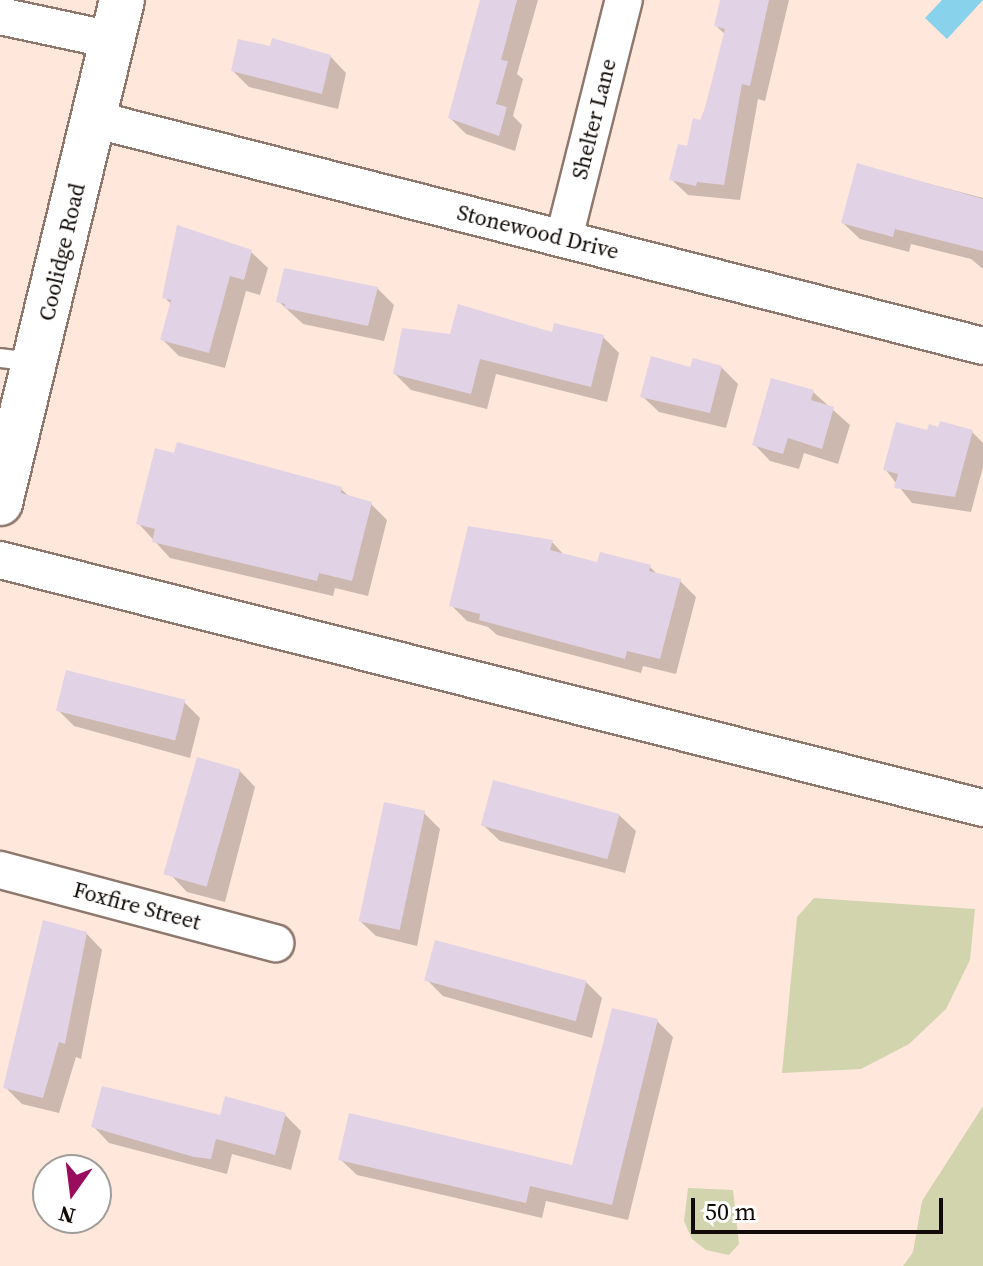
<!DOCTYPE html>
<style>
body{margin:0}
#map{position:relative;width:983px;height:1266px;overflow:hidden;background:#ffe7db;font-family:"Source Serif 4",serif}
div>[style]{position:absolute}
[style*='--x']{left:calc(var(--x)*1px);top:calc(var(--y)*1px);width:calc(var(--w)*1px);rotate:calc(var(--a)*1deg)}
.green>*{inset:0;background:#d2d4ae}
.water>*{inset:0;background:#89d2ec}
.shadow>*{inset:0;background:#0003}
.building>*{inset:0;background:#e2d2e5;transform-origin:0 0}
.roads{filter:drop-shadow(2px 0 #8e786e) drop-shadow(-2px 0 #8e786e) drop-shadow(0 2px #8e786e) drop-shadow(0 -2px #8e786e)}
.lane>*{height:18px;margin:-9px;padding:0 9px;transform-origin:9px;border-radius:9px;background:#fff}
.street>*{height:36px;margin:-18px;padding:0 18px;transform-origin:18px;border-radius:18px;background:#fff}
.secondary>*{height:44px;margin:-22px;padding:0 22px;transform-origin:22px;border-radius:22px;background:#fff}
span{translate:-50% -50%;white-space:nowrap;text-align:center;line-height:1.15;-webkit-text-stroke:8px #fff;paint-order:stroke}
.street-label{font-size:22px;color:#110a06}
.north{position:absolute;left:32px;top:1154px;width:80px;height:80px;box-sizing:border-box;background:#fff;border:2px solid #a09d9b;border-radius:50%;rotate:194deg;font-size:22px;font-weight:700;line-height:32px;text-align:center;color:#110a06}
.north::after{content:'';display:block;margin:auto;width:28px;height:36px;background:#9a0c5d;clip-path:polygon(50% 0,100% 100%,50% 72%,0 100%)}
.scale{position:absolute;left:691px;top:1198px;width:252px;height:36px;box-sizing:border-box;border:4px solid #110a06;border-top:0;padding-left:10px;font-size:24px;line-height:28px;white-space:nowrap;color:#110a06;-webkit-text-stroke:6px #fff;paint-order:stroke}
</style>
<div id="map">
<div class="green">
<i style="clip-path:polygon(814px 898px,975px 909px,970px 960px,946px 1009px,909px 1044px,861px 1069px,782px 1073px,797px 917px)"></i>
<i style="clip-path:polygon(983px 1106px,983px 1266px,903px 1266px,913px 1252px,922px 1201px)"></i>
<i style="clip-path:polygon(688px 1188px,733px 1190px,739px 1244px,729px 1255px,706px 1250px,692px 1239px,684px 1221px)"></i>
</div>
<div class="water">
<i style="clip-path:polygon(942px 0,983px 0,947px 39px,925px 18px)"></i>
</div>
<div class="shadow">
<i style="clip-path:polygon(481px 0,538px 0,517px 74px,523px 79px,513px 116px,522px 125px,515px 151px,466px 134px,450px 118px)"></i>
<i style="clip-path:polygon(725px 0,789px 0,765px 101px,758px 99px,740px 200px,688px 195px,671px 179px,701px 122px,726px 35px,716px 26px)"></i>
<i style="clip-path:polygon(330px 56px,346px 73px,338px 109px,249px 87px,233px 71px)"></i>
<i style="clip-path:polygon(858px 165px,983px 198px,983px 269px,971px 259px,911px 244px,909px 252px,860px 239px,843px 223px)"></i>
<i style="clip-path:polygon(251px 252px,268px 268px,260px 295px,246px 291px,225px 368px,179px 356px,162px 339px,172px 305px,164px 297px)"></i>
<i style="clip-path:polygon(377px 288px,394px 305px,384px 341px,303px 324px,278px 301px)"></i>
<i style="clip-path:polygon(452px 336px,603px 337px,619px 353px,607px 402px,496px 374px,487px 409px,411px 390px,395px 374px)"></i>
<i style="clip-path:polygon(721px 367px,738px 384px,726px 428px,659px 412px,642px 396px,691px 369px)"></i>
<i style="clip-path:polygon(813px 392px,850px 425px,838px 464px,804px 453px,799px 469px,770px 461px,754px 444px)"></i>
<i style="clip-path:polygon(972px 432px,983px 443px,983px 467px,971px 512px,912px 503px,885px 469px,929px 433px)"></i>
<i style="clip-path:polygon(341px 489px,351px 498px,371px 504px,387px 520px,368px 596px,335px 588px,333px 596px,170px 558px,139px 524px)"></i>
<i style="clip-path:polygon(552px 542px,565px 556px,599px 564px,650px 567px,659px 576px,680px 581px,696px 597px,676px 674px,643px 666px,641px 673px,497px 635px,488px 627px,467px 621px,451px 605px)"></i>
<i style="clip-path:polygon(184px 702px,200px 718px,190px 758px,74px 726px,58px 710px)"></i>
<i style="clip-path:polygon(239px 770px,255px 787px,225px 902px,187px 892px,171px 875px)"></i>
<i style="clip-path:polygon(424px 813px,440px 829px,417px 946px,376px 936px,359px 920px)"></i>
<i style="clip-path:polygon(619px 815px,636px 831px,625px 873px,500px 841px,483px 825px)"></i>
<i style="clip-path:polygon(86px 933px,102px 950px,81px 1059px,76px 1057px,59px 1113px,22px 1104px,6px 1088px)"></i>
<i style="clip-path:polygon(427px 980px,586px 982px,602px 998px,592px 1038px,443px 996px)"></i>
<i style="clip-path:polygon(657px 1021px,673px 1037px,628px 1220px,546px 1201px,542px 1218px,357px 1175px,340px 1159px,574px 1168px)"></i>
<i style="clip-path:polygon(285px 1115px,301px 1131px,291px 1170px,232px 1154px,227px 1174px,109px 1143px,93px 1126px)"></i>
</div>
<div class="building">
<i style="clip-path:polygon(480px 0,517px 0,501px 60px,508px 61px,496px 104px,507px 107px,499px 136px,448px 118px)"></i>
<i style="clip-path:polygon(720px 0,769px 0,750px 86px,742px 84px,724px 185px,697px 182px,696px 186px,669px 180px,678px 144px,687px 146px,693px 118px,700px 120px,705px 108px,725px 29px,714px 26px)"></i>
<i style="clip-path:polygon(272px 38px,331px 55px,322px 94px,231px 71px,238px 39px,270px 46px)"></i>
<i style="clip-path:polygon(857px 163px,983px 199px,983px 251px,895px 229px,893px 237px,841px 223px)"></i>
<i style="clip-path:polygon(177px 225px,252px 250px,244px 280px,230px 276px,209px 353px,160px 340px,171px 300px,162px 298px)"></i>
<i style="clip-path:polygon(284px 268px,378px 287px,368px 326px,284px 308px,285px 304px,276px 302px)"></i>
<i style="clip-path:polygon(458px 304px,552px 332px,554px 323px,604px 335px,591px 387px,480px 359px,471px 394px,393px 374px,402px 328px,450px 334px)"></i>
<i style="clip-path:polygon(651px 356px,690px 367px,693px 358px,722px 366px,710px 413px,640px 397px)"></i>
<i style="clip-path:polygon(771px 378px,814px 390px,811px 400px,834px 407px,822px 449px,788px 438px,783px 454px,752px 445px)"></i>
<i style="clip-path:polygon(940px 421px,973px 430px,955px 497px,894px 488px,898px 474px,883px 470px,896px 422px,927px 430px,929px 424px,938px 427px)"></i>
<i style="clip-path:polygon(177px 442px,342px 487px,341px 493px,372px 502px,352px 581px,319px 573px,317px 581px,152px 542px,155px 529px,136px 524px,155px 448px,174px 453px)"></i>
<i style="clip-path:polygon(468px 526px,553px 540px,550px 550px,597px 562px,600px 552px,651px 565px,649px 571px,681px 579px,660px 659px,627px 651px,625px 659px,479px 620px,480px 614px,449px 606px)"></i>
<i style="left:66px;top:670px;width:123px;height:42px;rotate:14deg"></i>
<i style="left:197px;top:757px;width:45px;height:122px;rotate:16deg"></i>
<i style="left:493px;top:780px;width:131px;height:47px;rotate:15deg"></i>
<i style="left:384px;top:802px;width:42px;height:122px;rotate:12deg"></i>
<i style="clip-path:polygon(43px 920px,87px 932px,65px 1044px,59px 1042px,43px 1098px,3px 1088px)"></i>
<i style="left:435px;top:940px;width:157px;height:42px;rotate:15deg"></i>
<i style="clip-path:polygon(612px 1008px,658px 1019px,612px 1205px,530px 1186px,526px 1203px,338px 1160px,349px 1113px,572px 1165px)"></i>
<i style="clip-path:polygon(102px 1086px,220px 1115px,225px 1096px,286px 1113px,275px 1155px,216px 1139px,211px 1159px,194px 1157px,91px 1127px)"></i>
</div>
<div class="roads">
<div class="lane">
<i style="--x:0;--y:358;--w:35;--a:7"></i>
</div>
<div class="street">
<i style="--x:0;--y:16;--w:115;--a:12.1"></i>
<i style="--x:93;--y:119;--w:918;--a:14.31"></i>
<i style="--x:564;--y:238;--w:245;--a:-75.9"></i>
<i style="--x:0;--y:560;--w:1014;--a:14.16"></i>
<i style="--x:0;--y:870;--w:285;--a:14.9"></i>
</div>
<div class="secondary">
<i style="--x:0;--y:503;--w:518;--a:-76.37"></i>
</div>
</div>
<div class="street-label">
<span style="left:594px;top:119px;rotate:-76deg">Shelter Lane</span>
<span style="left:538px;top:232px;rotate:14deg">Stonewood Drive</span>
<span style="left:62px;top:252px;rotate:-77deg">Coolidge Road</span>
<span style="left:137px;top:906px;rotate:15deg">Foxfire Street</span>
</div>
<div class="north">N</div>
<div class="scale">50 m</div>
</div>
